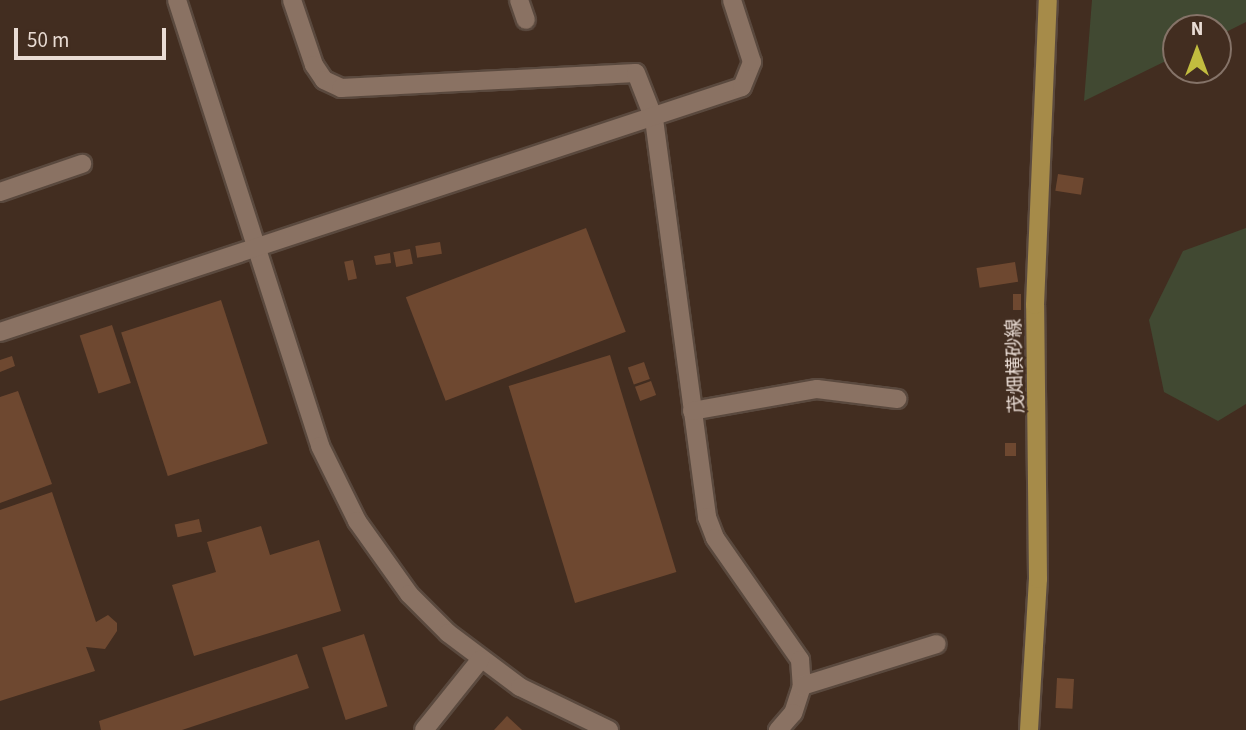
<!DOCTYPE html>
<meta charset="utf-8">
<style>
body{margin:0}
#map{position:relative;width:1246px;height:730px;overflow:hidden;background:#422d20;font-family:"Source Sans 3","Noto Sans JP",sans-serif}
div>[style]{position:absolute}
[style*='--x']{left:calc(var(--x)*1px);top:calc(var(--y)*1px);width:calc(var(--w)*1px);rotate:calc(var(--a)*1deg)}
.green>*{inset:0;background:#414932}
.building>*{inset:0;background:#6e4830;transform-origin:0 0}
.roads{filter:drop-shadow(2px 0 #5a493e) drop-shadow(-2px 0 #5a493e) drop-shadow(0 2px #5a493e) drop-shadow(0 -2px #5a493e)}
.minor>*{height:18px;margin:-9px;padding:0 9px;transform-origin:9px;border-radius:9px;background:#8a7263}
.major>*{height:18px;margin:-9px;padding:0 9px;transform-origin:9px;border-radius:9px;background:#a68b49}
span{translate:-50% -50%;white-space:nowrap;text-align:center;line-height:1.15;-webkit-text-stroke:5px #422d20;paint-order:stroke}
.street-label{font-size:19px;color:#e9dcd4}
.north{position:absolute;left:1162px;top:14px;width:70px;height:70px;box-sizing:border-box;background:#422d20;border:2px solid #857368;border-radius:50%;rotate:0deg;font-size:19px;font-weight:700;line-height:28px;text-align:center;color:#e9dcd4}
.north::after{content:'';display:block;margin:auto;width:24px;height:32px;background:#c2bd3f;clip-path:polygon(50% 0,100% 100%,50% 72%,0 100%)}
.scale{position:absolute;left:14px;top:28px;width:152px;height:32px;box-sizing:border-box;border:4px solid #e9dcd4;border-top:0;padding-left:9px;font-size:21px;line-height:24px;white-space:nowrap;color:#e9dcd4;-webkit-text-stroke:5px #422d20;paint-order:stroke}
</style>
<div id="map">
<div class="green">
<i style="clip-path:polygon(1092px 0,1246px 0,1246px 22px,1218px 36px,1218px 28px,1176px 28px,1176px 56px,1084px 101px)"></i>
<i style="clip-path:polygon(1246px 228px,1246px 404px,1218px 421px,1164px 392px,1149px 320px,1183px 251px)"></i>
</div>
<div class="building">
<i style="left:1058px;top:174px;width:26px;height:17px;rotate:9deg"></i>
<i style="left:586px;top:228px;width:111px;height:193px;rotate:69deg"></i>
<i style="left:440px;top:242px;width:12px;height:25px;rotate:81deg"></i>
<i style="left:410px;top:249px;width:15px;height:17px;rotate:79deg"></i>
<i style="clip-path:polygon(390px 253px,391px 263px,376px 265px,374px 256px)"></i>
<i style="left:353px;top:260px;width:19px;height:9px;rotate:78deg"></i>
<i style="left:1015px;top:262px;width:20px;height:39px;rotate:81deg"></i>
<i style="left:1013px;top:294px;width:8px;height:16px"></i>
<i style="left:221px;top:300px;width:151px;height:105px;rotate:72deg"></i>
<i style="left:112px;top:325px;width:61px;height:34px;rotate:72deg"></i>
<i style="left:610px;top:355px;width:227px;height:106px;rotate:73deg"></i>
<i style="clip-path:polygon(12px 356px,15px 366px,0 372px,0 360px)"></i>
<i style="left:644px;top:362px;width:18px;height:17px;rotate:71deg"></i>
<i style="left:651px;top:381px;width:15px;height:17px;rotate:70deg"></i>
<i style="clip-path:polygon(18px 391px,52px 484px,0 503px,0 397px)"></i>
<i style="left:1005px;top:443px;width:11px;height:13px"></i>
<i style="clip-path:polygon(52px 492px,96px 622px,108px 615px,117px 623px,117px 631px,105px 649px,86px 647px,95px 671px,0 701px,0 510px)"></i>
<i style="left:199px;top:519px;width:13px;height:25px;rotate:77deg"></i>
<i style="clip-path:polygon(261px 526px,270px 555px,319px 540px,341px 611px,194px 656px,172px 585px,216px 572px,207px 542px)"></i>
<i style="left:364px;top:634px;width:76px;height:44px;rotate:72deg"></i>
<i style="clip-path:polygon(297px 654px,309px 688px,182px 730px,101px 730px,99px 721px)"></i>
<i style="left:1057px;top:678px;width:17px;height:30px;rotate:3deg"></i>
<i style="clip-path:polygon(507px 716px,522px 730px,494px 730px)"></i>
</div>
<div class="roads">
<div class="minor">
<i style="--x:177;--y:0;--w:468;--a:72.2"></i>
<i style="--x:320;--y:446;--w:84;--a:63.7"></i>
<i style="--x:357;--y:521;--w:90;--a:54.5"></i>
<i style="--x:409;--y:594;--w:55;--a:45"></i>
<i style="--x:448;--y:633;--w:90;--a:36.9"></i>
<i style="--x:520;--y:687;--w:99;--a:25.8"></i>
<i style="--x:292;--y:0;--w:69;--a:71.3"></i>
<i style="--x:314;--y:65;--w:18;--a:56"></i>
<i style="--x:324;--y:80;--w:19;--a:25"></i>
<i style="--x:341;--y:88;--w:295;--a:-2.9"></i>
<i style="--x:636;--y:73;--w:49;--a:68.6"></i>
<i style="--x:654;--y:119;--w:402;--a:82.4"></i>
<i style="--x:707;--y:517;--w:22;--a:69"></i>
<i style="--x:715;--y:538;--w:149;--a:55.1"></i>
<i style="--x:800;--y:660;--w:26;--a:86"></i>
<i style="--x:802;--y:686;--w:28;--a:108"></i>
<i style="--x:793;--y:713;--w:23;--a:131"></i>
<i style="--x:519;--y:0;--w:21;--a:71"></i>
<i style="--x:0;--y:192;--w:87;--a:-18.9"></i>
<i style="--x:0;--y:332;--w:781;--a:-18.27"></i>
<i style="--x:742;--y:87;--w:27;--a:-68"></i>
<i style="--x:752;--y:62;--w:65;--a:-107.9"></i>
<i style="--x:692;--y:411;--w:127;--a:-10"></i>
<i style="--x:817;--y:389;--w:81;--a:7.1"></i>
<i style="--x:802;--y:686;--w:141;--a:-17.3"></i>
<i style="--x:424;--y:730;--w:90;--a:-51.3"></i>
</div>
<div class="major">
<i style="--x:1029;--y:730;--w:151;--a:-86.6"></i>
<i style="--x:1038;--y:579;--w:274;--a:-90.6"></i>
<i style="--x:1035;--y:305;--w:305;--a:-87.6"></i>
</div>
</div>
<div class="street-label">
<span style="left:1016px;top:366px;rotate:-92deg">茂畑横砂線</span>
</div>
<div class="north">N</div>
<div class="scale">50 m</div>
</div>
